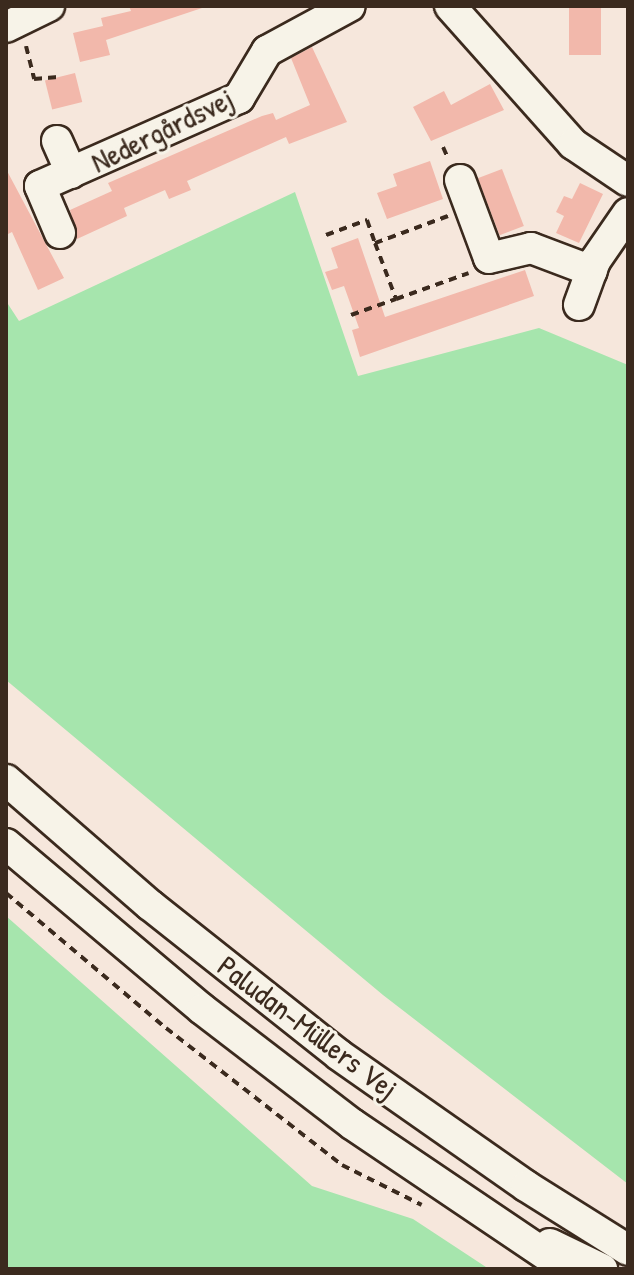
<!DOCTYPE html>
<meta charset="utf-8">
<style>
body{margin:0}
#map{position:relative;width:634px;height:1275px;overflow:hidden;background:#f6e7dc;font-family:"Patrick Hand",sans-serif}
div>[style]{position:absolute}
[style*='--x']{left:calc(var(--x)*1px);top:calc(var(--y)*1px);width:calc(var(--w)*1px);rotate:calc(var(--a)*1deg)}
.green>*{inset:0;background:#a6e5ad}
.building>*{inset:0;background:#f2b8ab;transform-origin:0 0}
.path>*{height:4px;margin-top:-2px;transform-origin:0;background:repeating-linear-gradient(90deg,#3b2a1e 0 8px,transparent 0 14px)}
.roads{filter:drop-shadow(2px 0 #3b2a1e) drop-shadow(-2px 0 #3b2a1e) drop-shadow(0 2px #3b2a1e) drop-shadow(0 -2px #3b2a1e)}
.minor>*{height:30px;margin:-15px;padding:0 15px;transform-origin:15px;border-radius:15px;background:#f7f3e8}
span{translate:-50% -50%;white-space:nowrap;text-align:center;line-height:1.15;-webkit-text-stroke:6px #f7f3e8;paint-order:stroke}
.street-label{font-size:30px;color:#3b2a1e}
.frame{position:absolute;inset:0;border:8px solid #3b2a1e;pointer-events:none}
</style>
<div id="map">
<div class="green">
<i style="clip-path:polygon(295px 192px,358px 376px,539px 328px,628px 365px,628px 1184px,383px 995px,6px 680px,6px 301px,19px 321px)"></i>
<i style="clip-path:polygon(6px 916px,312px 1186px,413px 1219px,489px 1269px,6px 1269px)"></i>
</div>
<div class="building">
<i style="clip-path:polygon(129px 6px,202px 8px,106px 40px,110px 55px,80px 62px,73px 33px,103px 26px,101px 18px,131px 11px)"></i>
<i style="left:569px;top:6px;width:32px;height:49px"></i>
<i style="clip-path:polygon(312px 47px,347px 122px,289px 144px,286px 137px,187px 181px,191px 190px,169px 199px,165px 190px,124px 208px,127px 216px,77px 239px,70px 210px,112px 191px,108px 183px,262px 116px,273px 113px,276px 120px,310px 105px,291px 58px)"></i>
<i style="left:75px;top:73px;width:30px;height:31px;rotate:76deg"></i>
<i style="clip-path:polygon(490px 84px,504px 110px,431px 141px,413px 107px,444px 91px,451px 105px)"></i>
<i style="clip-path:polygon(430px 161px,443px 199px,387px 219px,377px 193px,397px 186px,393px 174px)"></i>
<i style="clip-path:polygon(6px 169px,64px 278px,38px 290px,12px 232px,6px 235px)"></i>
<i style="left:502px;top:169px;width:61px;height:26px;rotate:69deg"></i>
<i style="clip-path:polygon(580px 183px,603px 194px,579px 243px,556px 233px,564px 216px,556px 212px,564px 196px,572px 199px)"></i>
<i style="clip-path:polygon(358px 238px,385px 317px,525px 270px,534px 296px,360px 357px,352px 330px,359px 328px,344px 286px,332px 290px,325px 272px,338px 268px,331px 248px)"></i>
</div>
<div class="path">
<i style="--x:26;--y:46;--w:34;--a:76"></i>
<i style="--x:34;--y:79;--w:24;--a:-5"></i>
<i style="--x:443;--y:147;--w:12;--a:66"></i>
<i style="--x:448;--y:216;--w:78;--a:159.7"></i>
<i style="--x:375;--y:243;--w:60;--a:69.4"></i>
<i style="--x:396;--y:299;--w:77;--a:-19.6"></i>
<i style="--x:326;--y:235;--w:44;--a:-20.1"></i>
<i style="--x:367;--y:220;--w:24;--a:71"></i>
<i style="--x:351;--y:315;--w:48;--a:-19.6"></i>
<i style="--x:6;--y:893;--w:209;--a:40.2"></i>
<i style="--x:166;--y:1028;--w:223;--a:37.9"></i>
<i style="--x:342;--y:1165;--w:89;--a:26.6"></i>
</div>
<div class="roads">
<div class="minor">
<i style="--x:450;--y:6;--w:185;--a:48.3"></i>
<i style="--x:573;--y:144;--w:66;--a:33.9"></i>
<i style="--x:6;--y:27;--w:48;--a:-26"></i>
<i style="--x:57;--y:141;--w:35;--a:66"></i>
<i style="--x:460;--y:180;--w:83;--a:69.6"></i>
<i style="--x:489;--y:258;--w:43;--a:-13.4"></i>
<i style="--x:531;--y:248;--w:65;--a:20.7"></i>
<i style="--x:60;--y:233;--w:51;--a:-113.1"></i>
<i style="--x:40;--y:186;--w:218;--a:-23.9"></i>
<i style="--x:239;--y:98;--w:55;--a:-59.2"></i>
<i style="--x:267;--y:51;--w:94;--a:-28.5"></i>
<i style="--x:579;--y:305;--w:47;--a:-70"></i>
<i style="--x:595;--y:261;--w:58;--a:-55.5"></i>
<i style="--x:6;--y:780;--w:191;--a:41"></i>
<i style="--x:150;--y:905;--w:241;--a:38.4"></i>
<i style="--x:339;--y:1055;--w:228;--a:35"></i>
<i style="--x:526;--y:1186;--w:120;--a:32.1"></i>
<i style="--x:6;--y:844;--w:256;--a:40.1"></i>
<i style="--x:202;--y:1009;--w:189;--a:37.5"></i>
<i style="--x:352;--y:1124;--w:259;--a:34"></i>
<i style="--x:550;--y:1244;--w:58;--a:25.7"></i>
</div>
</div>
<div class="street-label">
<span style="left:162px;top:130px;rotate:-26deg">Nedergårdsvej</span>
<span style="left:308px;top:1027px;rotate:37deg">Paludan-Müllers Vej</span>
</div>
<div class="frame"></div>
</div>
